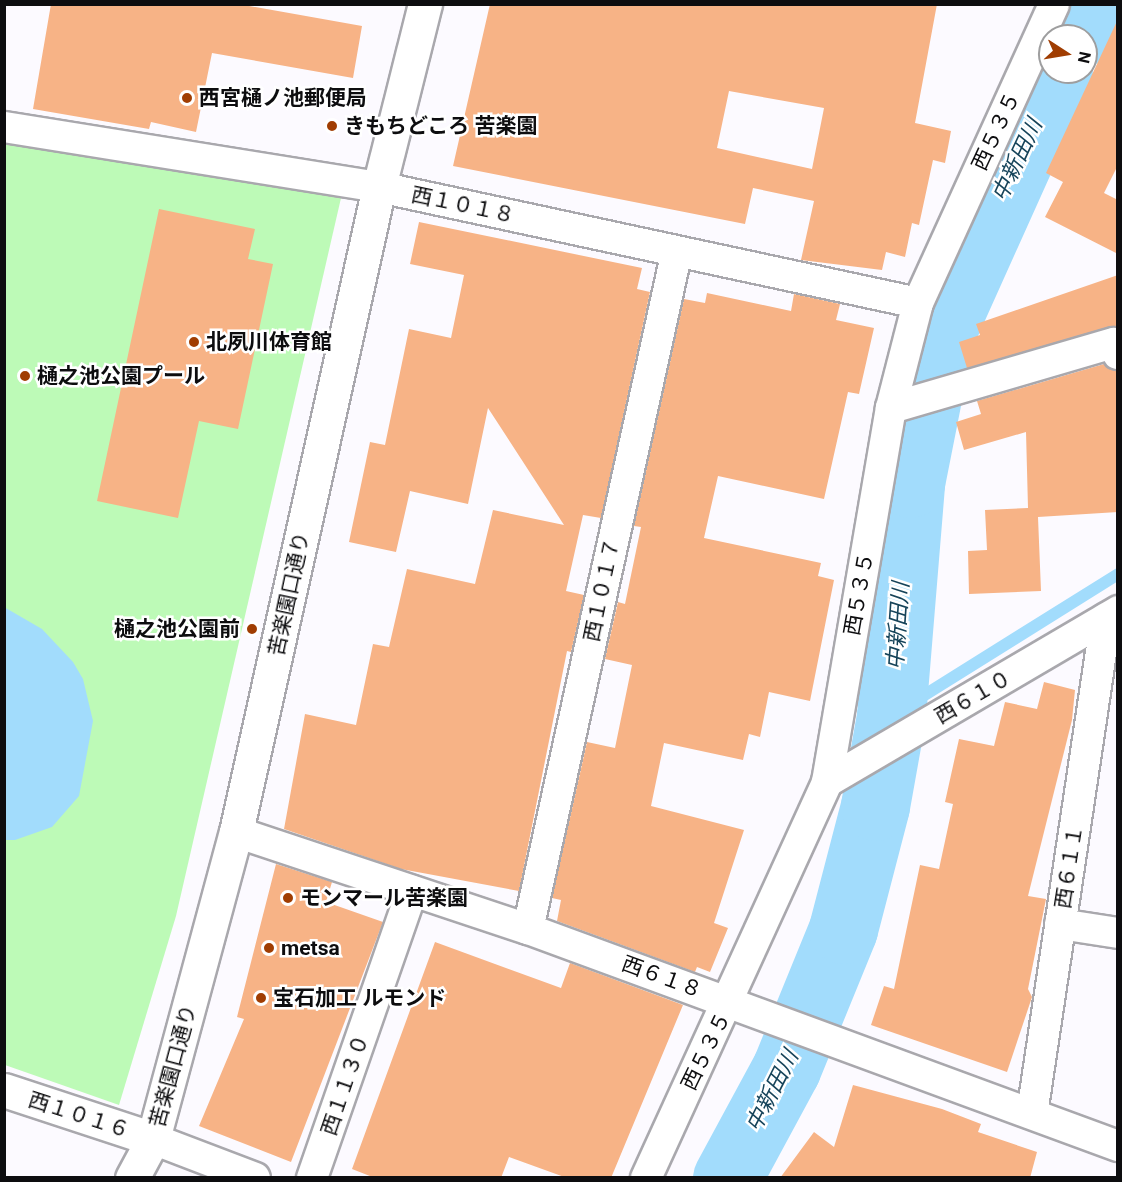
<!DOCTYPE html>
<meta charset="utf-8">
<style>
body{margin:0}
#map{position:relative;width:1122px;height:1182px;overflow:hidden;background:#fcfaff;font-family:Roboto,"Noto Sans JP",sans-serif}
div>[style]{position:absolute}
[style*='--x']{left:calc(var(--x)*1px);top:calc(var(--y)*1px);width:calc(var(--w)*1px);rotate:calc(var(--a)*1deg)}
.green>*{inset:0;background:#bdfab7}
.water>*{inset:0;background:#a2dcfc}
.stream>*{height:12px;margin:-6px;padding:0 6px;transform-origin:6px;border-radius:6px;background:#a2dcfc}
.river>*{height:69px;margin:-34.5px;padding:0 34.5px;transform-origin:34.5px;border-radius:34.5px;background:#a2dcfc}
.building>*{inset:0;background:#f7b386}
.roads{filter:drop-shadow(2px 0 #a9a8ad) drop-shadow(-2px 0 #a9a8ad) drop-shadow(0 2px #a9a8ad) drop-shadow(0 -2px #a9a8ad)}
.minor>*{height:30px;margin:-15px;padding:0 15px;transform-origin:15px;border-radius:15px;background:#fff}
.tertiary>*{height:33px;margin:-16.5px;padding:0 16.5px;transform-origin:16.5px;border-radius:16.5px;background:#fff}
.dots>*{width:16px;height:16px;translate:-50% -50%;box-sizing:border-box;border:3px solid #fff;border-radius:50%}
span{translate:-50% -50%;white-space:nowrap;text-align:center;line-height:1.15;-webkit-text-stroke:5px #fff;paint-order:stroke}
.poi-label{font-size:21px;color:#0d0d0f;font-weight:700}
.left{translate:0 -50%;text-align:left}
.right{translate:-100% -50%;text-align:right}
.street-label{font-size:21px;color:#0d0d0f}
.water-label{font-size:22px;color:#16445a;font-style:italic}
.frame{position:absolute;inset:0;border:6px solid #0d0d0f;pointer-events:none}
.north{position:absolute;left:1038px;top:24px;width:60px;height:60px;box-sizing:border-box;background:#fff;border:2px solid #9e9e9f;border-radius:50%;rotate:102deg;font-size:16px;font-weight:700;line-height:24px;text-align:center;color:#0d0d0f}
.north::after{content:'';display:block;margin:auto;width:21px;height:27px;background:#a03d02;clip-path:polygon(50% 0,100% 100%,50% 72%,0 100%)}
</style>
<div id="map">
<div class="green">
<i style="clip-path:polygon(5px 144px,341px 198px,176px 916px,119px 1105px,5px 1065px)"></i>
</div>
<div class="water">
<i style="clip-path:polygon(4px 607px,42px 629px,73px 662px,83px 679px,93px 721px,79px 796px,52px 827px,15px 840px,4px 840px)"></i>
</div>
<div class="stream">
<i style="--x:891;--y:716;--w:268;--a:-32"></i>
</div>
<div class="river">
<i style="--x:1075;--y:36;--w:35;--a:-65"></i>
<i style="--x:727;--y:1178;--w:124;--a:-61.6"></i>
<i style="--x:786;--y:1069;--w:151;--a:-67.8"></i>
<i style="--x:843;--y:929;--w:127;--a:-75.4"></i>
<i style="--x:875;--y:806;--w:91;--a:-79.9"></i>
<i style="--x:891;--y:716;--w:234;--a:-85.3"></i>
<i style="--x:910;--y:483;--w:149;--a:-78.8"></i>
<i style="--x:939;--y:337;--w:290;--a:-65.8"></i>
</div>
<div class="building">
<i style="clip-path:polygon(51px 4px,238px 4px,362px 26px,353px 78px,212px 53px,196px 132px,151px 122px,149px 129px,33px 109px)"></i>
<i style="clip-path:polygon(evenodd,490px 4px,937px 4px,915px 123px,951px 131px,945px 163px,933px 160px,919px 225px,912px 223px,905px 257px,886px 252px,882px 270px,801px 260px,814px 201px,753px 188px,745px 224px,453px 166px,490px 4px,729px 91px,824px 108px,812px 169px,717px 148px,729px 91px)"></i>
<i style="clip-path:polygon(1118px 19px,1118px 165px,1104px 193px,1118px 200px,1118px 254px,1045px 217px,1063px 182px,1046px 173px)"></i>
<i style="clip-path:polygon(159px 209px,255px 229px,248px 259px,273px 264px,238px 429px,199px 421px,178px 518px,97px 501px)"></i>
<i style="clip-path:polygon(419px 222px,642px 268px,637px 289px,650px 292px,601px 518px,583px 515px,566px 591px,584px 595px,571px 652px,567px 651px,519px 891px,401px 869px,284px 829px,305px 714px,356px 725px,373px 644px,389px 647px,407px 569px,475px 584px,493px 510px,564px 525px,488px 408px,468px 504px,410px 491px,396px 552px,349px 542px,370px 442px,385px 445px,409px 329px,451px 338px,464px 275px,410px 264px)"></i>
<i style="clip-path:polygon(1118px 275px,1118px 326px,967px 368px,959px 342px,980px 335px,976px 324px)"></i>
<i style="clip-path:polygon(707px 293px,791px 311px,794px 294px,840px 304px,836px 320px,874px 328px,859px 394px,848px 392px,824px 499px,718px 476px,704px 538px,821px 563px,818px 576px,834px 580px,810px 701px,769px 692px,760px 737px,749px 734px,743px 760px,664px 743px,651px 806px,744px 830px,714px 923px,728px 928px,710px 972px,697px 967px,695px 972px,557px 921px,561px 900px,552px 898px,587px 742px,615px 748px,632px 665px,605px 659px,618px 602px,625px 604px,641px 527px,634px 526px,684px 299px,705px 303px)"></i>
<i style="clip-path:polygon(1104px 364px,1118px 371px,1118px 512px,1038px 517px,1041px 591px,969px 594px,968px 551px,987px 550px,985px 510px,1028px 508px,1026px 432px,964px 450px,956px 422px,981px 414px,977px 401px)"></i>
<i style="clip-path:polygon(1044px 682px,1075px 690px,1072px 720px,1028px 896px,1046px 899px,1028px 989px,1032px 997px,1007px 1072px,871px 1025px,884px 986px,894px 989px,920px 865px,939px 869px,953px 804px,945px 802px,959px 739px,994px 746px,1005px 702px,1037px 709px)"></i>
<i style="clip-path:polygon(276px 864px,332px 882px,326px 902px,383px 922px,291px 1162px,199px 1126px,244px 1019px,237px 1017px)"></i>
<i style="clip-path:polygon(435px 942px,561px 988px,570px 963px,683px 1005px,611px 1178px,567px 1178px,509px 1157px,501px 1178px,375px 1178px,352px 1169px)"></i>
<i style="clip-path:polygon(853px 1085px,942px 1109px,981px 1124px,978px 1132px,1037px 1152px,1030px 1178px,780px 1178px,814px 1132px,834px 1147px)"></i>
</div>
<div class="roads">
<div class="minor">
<i style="--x:4;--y:127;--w:380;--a:9.1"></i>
<i style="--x:379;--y:187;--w:551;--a:12.15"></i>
<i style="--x:891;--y:408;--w:232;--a:-16.3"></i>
<i style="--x:1114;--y:343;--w:12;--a:70"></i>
<i style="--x:827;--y:782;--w:338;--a:-30.4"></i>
<i style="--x:236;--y:832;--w:308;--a:18.4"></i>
<i style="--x:528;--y:929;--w:629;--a:20.19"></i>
<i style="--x:1060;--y:924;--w:59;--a:8.8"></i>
<i style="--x:528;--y:929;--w:694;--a:-77.61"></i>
<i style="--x:1032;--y:1114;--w:501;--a:-81.5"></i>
<i style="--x:153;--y:1139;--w:109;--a:20.9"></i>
<i style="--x:312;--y:1178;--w:304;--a:-70.8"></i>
<i style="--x:646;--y:1178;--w:435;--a:-65.4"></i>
<i style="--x:827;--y:782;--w:379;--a:-80.3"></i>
<i style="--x:891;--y:408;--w:108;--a:-75.6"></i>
<i style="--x:918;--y:303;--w:328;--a:-65.5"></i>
</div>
<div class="tertiary">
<i style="--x:4;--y:1090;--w:157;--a:18.2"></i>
<i style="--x:132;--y:1178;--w:44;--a:-61.7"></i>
<i style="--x:153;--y:1139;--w:318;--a:-74.9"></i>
<i style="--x:236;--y:832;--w:661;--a:-77.5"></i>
<i style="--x:379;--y:187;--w:189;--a:-75.9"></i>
</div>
</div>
<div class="dots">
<i style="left:187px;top:98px;background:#a03d02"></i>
<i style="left:332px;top:126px;background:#a03d02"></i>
<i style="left:194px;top:342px;background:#a03d02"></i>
<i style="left:25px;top:376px;background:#a03d02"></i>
<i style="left:252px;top:629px;background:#a03d02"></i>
<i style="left:288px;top:898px;background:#a03d02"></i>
<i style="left:269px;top:948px;background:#a03d02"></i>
<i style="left:261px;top:998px;background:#a03d02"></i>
</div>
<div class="poi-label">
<span class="left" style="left:199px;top:98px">西宮樋ノ池郵便局</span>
<span class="left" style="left:344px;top:126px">きもちどころ 苦楽園</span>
<span class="left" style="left:206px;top:342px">北夙川体育館</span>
<span class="left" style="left:37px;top:376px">樋之池公園プール</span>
<span class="right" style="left:240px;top:629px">樋之池公園前</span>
<span class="left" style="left:300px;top:898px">モンマール苦楽園</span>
<span class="left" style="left:281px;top:948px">metsa</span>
<span class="left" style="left:273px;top:998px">宝石加工 ルモンド</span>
</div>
<div class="street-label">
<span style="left:996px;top:131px;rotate:-65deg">西５３５</span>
<span style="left:463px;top:205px;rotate:12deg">西１０１８</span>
<span style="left:602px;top:590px;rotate:-78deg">西１０１７</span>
<span style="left:289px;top:594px;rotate:-78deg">苦楽園口通り</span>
<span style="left:859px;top:594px;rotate:-80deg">西５３５</span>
<span style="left:973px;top:697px;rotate:-30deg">西６１０</span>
<span style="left:1069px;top:867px;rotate:-81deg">西６１１</span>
<span style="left:662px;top:977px;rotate:20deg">西６１８</span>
<span style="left:706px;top:1051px;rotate:-64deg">西５３５</span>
<span style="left:173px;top:1066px;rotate:-75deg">苦楽園口通り</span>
<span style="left:345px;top:1085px;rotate:-71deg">西１１３０</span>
<span style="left:79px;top:1115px;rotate:18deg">西１０１６</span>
</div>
<div class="water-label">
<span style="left:1017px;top:160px;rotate:-65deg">中新田川</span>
<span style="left:898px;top:626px;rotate:-86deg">中新田川</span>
<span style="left:772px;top:1091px;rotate:-63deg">中新田川</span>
</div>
<div class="frame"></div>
<div class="north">N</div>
</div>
